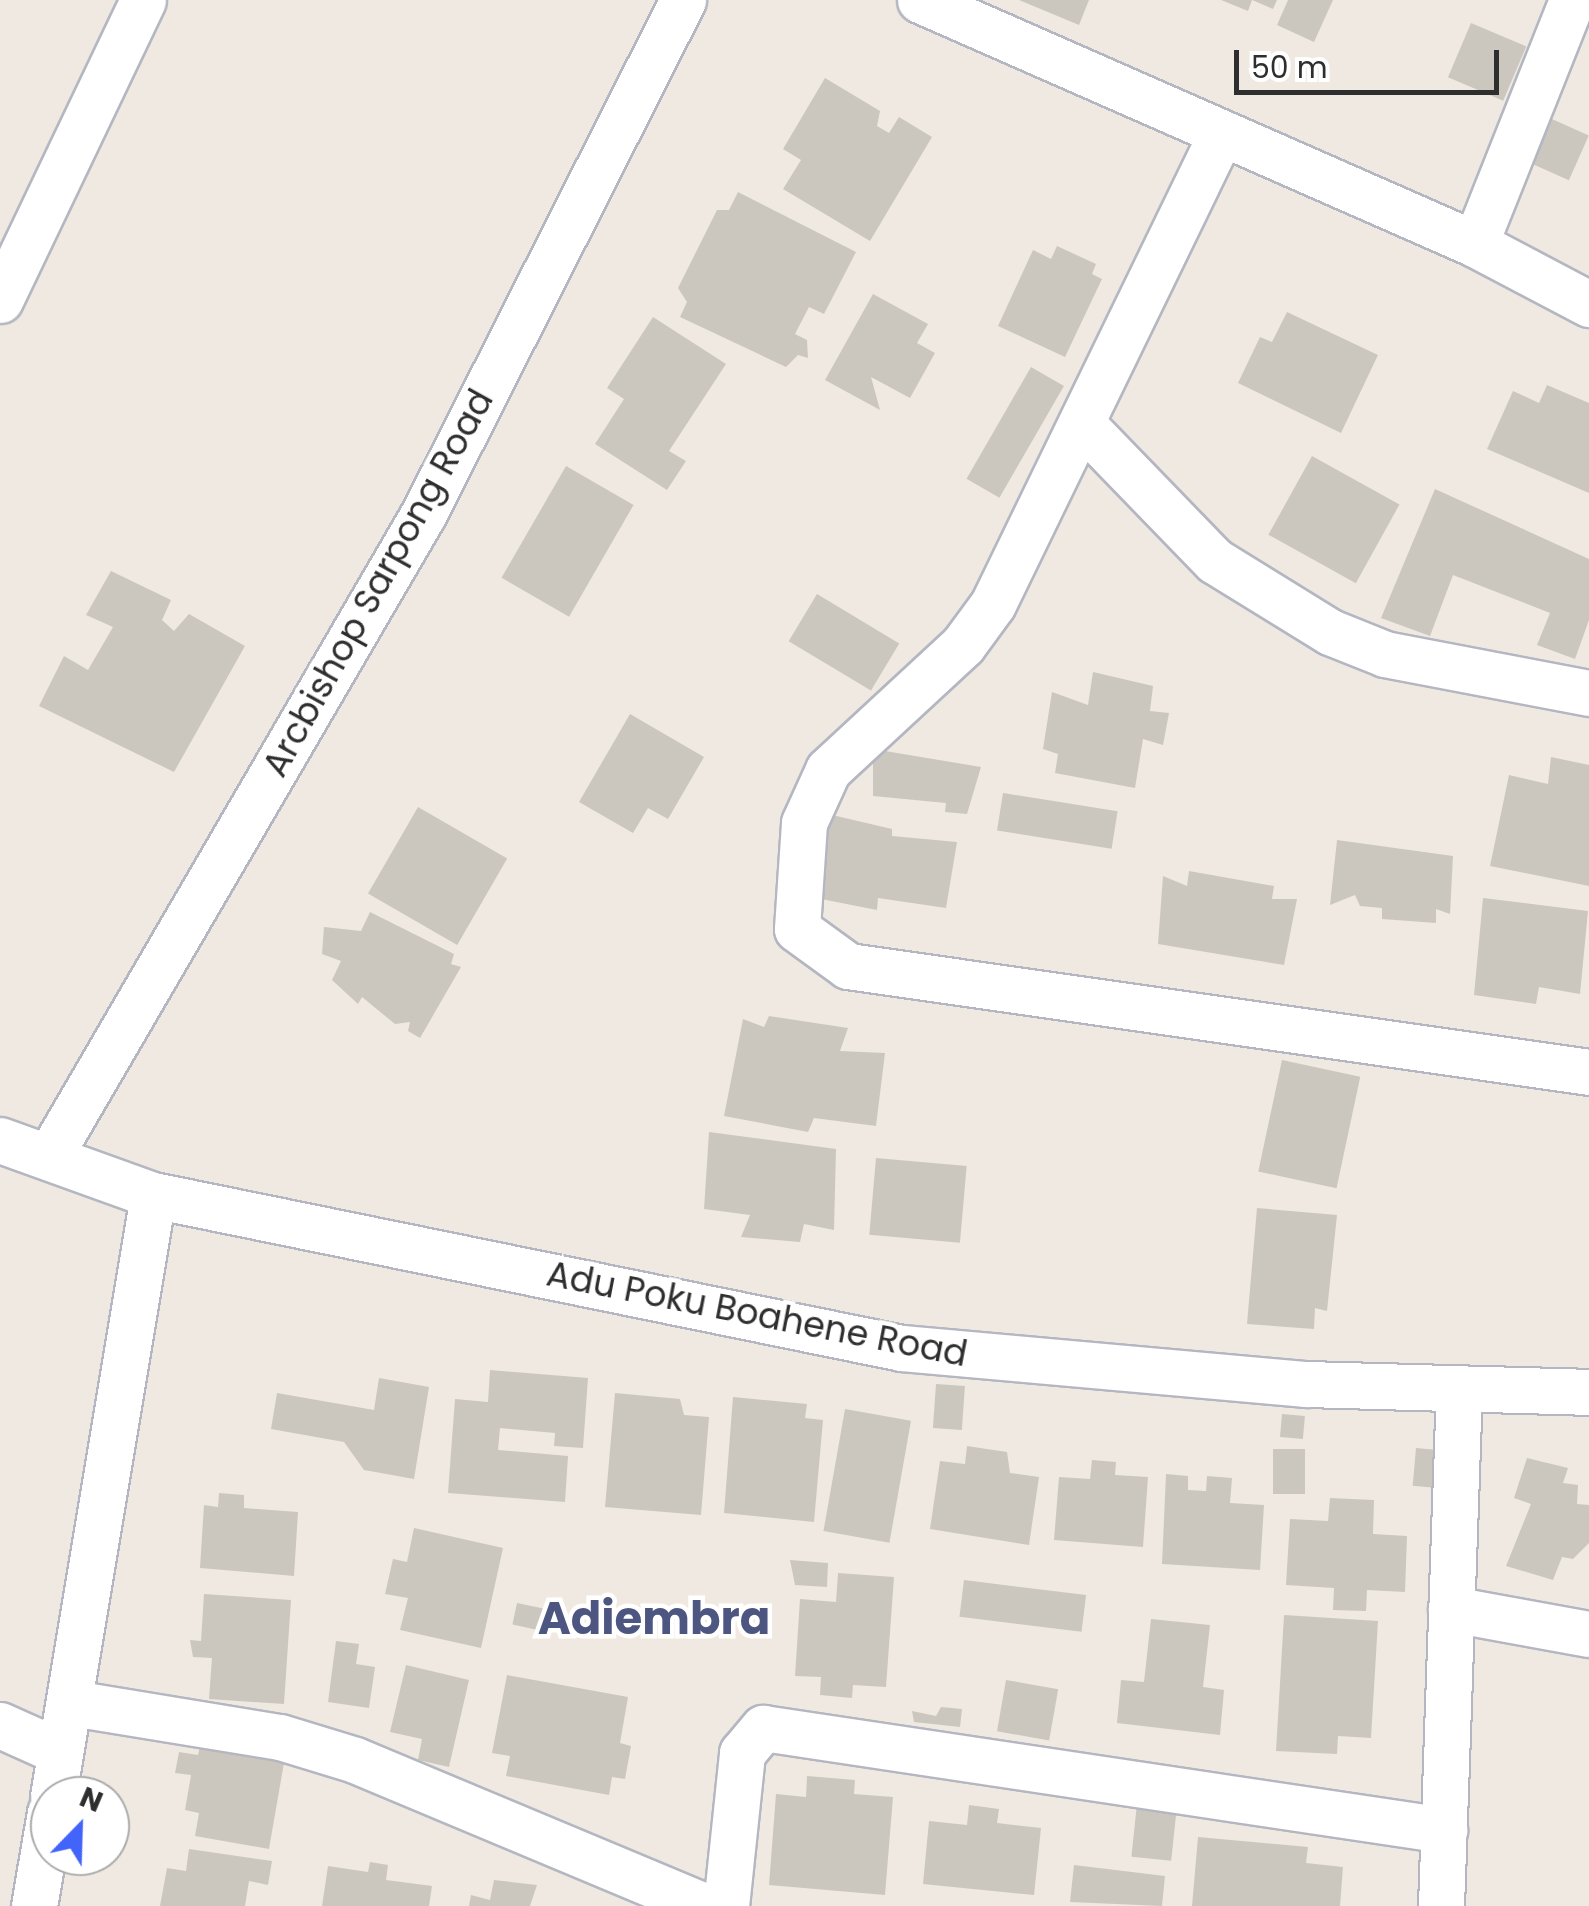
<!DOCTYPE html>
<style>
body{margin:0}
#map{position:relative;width:1589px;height:1906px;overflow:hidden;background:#efe9e1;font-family:Poppins,sans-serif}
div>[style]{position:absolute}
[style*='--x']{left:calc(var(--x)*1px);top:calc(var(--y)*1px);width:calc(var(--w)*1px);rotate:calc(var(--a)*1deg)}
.building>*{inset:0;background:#cbc7bf;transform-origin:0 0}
.roads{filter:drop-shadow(2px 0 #b4b7c1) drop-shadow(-2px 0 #b4b7c1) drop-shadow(0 2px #b4b7c1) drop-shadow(0 -2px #b4b7c1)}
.minor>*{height:45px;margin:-22.5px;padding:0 22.5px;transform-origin:22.5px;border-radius:22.5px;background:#fff}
span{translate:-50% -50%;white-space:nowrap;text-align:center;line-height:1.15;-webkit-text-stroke:9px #fff;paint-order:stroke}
.street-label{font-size:35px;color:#2e2e2e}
.district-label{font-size:45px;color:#4d5680;font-weight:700}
.north{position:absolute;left:30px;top:1776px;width:100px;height:100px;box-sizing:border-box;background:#fff;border:2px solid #ababab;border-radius:50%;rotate:23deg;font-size:28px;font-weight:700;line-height:40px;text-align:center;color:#2e2e2e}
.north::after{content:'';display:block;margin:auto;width:35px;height:45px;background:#4264fb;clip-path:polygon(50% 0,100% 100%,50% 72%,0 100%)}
.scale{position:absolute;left:1234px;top:50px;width:265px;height:45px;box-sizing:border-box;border:5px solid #2e2e2e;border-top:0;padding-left:12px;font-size:30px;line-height:35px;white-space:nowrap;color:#2e2e2e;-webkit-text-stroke:8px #fff;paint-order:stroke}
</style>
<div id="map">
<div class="building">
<i style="clip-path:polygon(1019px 0,1089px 0,1079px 25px)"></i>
<i style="clip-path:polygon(1221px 0,1277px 0,1273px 9px,1252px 0,1248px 11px)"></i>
<i style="clip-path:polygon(1288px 0,1333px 0,1314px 42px,1277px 25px)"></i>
<i style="left:1471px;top:23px;width:60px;height:59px;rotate:23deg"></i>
<i style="clip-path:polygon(825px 78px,880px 111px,877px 126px,889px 133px,899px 117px,932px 137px,870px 241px,783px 189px,801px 160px,783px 149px)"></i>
<i style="left:1534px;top:111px;width:60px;height:49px;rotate:24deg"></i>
<i style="clip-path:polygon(738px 192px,856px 252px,824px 314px,809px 307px,795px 334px,807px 340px,808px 358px,798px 355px,786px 367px,680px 317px,687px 302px,678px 288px,717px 210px,729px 210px)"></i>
<i style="clip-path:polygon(1057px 246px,1096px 264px,1092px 274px,1102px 279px,1065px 357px,998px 326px,1033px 250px,1051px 259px)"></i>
<i style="clip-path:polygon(873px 294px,928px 324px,917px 343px,935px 353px,910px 398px,871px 377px,880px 410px,825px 380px)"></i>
<i style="clip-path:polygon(1287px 312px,1378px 355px,1341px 433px,1238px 383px,1260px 337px,1272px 342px)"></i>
<i style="clip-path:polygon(653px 317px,726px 364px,669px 451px,686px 461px,667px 490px,595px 444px,624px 399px,607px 388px)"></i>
<i style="left:1031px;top:367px;width:38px;height:129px;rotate:30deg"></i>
<i style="clip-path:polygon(1547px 385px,1589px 403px,1589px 493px,1487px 449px,1513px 391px,1539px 403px)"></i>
<i style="left:1312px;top:456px;width:100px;height:90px;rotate:29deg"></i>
<i style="left:566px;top:466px;width:78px;height:129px;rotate:30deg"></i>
<i style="clip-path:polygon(1435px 489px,1589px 559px,1589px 620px,1575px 659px,1537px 645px,1550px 613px,1453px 575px,1430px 636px,1381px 618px)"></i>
<i style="clip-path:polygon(111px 571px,171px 600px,162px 620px,174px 631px,189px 614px,245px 646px,174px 772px,39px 706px,64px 656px,88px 670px,113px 627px,86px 615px)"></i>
<i style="left:817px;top:594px;width:96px;height:55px;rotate:31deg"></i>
<i style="clip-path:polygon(1093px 672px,1153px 686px,1150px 711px,1169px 713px,1163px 745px,1143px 739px,1135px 788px,1055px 773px,1058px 754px,1043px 749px,1052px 692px,1088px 705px)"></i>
<i style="clip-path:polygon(630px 714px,704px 757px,668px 819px,648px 808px,633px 833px,579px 802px)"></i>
<i style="clip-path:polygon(873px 749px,981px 767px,967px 814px,945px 812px,946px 803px,873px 796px)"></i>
<i style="clip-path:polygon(1551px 757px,1589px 765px,1589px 886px,1490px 866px,1509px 775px,1548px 784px)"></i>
<i style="left:1003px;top:793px;width:116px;height:38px;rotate:9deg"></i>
<i style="left:418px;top:807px;width:103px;height:100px;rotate:30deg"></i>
<i style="clip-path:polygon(832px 815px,892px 829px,892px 836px,957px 842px,946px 908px,878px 898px,877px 910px,811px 897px)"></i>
<i style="clip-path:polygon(1337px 840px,1453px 856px,1450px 914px,1436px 909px,1436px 923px,1382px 919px,1382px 908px,1360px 906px,1355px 895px,1330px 905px)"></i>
<i style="clip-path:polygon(1189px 871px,1274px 886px,1272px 899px,1297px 899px,1284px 965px,1158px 944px,1163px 876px,1187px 886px)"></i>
<i style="clip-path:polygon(1483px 898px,1588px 911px,1580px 994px,1539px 987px,1536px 1004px,1474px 995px)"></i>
<i style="clip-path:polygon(370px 912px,454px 954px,451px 964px,461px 967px,420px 1038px,408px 1031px,410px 1022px,395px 1024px,362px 997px,358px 1004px,332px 980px,341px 961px,322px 954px,324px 927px,361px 931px)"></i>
<i style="clip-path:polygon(769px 1016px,848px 1028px,840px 1051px,885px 1053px,876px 1126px,814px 1118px,808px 1132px,724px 1116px,743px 1019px,764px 1027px)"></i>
<i style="left:1282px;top:1060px;width:80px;height:114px;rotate:12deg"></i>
<i style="clip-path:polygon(709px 1132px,836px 1149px,834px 1230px,804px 1224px,800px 1242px,741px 1237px,750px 1215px,704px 1209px)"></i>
<i style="left:876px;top:1158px;width:91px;height:77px;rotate:5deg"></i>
<i style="clip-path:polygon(1257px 1208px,1337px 1215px,1327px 1311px,1315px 1308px,1314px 1329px,1247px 1324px)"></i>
<i style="clip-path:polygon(490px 1370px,588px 1378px,583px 1448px,554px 1446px,555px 1433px,500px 1428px,498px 1450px,568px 1456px,565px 1502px,448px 1493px,455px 1399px,488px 1402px)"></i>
<i style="clip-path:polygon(379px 1378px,429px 1387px,414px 1479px,364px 1470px,344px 1442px,271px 1429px,277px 1393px,374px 1410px)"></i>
<i style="left:936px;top:1384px;width:29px;height:44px;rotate:4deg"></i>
<i style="clip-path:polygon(615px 1393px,680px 1399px,684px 1415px,709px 1417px,701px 1515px,605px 1507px)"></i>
<i style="clip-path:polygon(733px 1397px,807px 1404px,805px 1418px,823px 1420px,814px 1522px,724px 1513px)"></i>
<i style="left:845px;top:1409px;width:67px;height:124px;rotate:10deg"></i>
<i style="left:1282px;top:1414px;width:23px;height:23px;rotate:5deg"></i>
<i style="clip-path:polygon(967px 1446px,1007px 1452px,1010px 1473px,1039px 1477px,1029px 1545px,930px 1529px,940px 1461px,965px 1464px)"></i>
<i style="left:1416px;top:1448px;width:22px;height:38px;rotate:5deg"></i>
<i style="left:1273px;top:1449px;width:32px;height:45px"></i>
<i style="clip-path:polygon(1527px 1458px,1568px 1468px,1563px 1483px,1578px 1485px,1577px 1504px,1589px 1505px,1589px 1543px,1573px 1559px,1562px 1557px,1553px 1580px,1506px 1566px,1531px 1504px,1514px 1498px)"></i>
<i style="clip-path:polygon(1092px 1460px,1116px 1462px,1115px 1475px,1148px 1477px,1143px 1547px,1054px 1540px,1059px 1477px,1090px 1479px)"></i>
<i style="clip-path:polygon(1166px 1474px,1188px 1476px,1188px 1490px,1206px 1491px,1207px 1476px,1232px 1478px,1230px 1503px,1264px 1505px,1260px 1570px,1162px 1564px)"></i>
<i style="clip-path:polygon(219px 1493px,244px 1495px,244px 1508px,298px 1512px,294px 1576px,200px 1568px,204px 1505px,218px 1507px)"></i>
<i style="clip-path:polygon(1330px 1498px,1374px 1500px,1373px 1534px,1407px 1536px,1405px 1592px,1367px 1590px,1366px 1611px,1333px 1610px,1334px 1588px,1286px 1585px,1290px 1519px,1328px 1521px)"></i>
<i style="clip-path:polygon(414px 1528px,503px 1548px,481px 1648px,400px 1630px,408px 1598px,385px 1594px,393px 1559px,407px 1562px)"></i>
<i style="clip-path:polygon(790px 1560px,828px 1563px,827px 1587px,795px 1585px)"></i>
<i style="clip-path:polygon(838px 1573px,894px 1577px,886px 1687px,853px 1685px,852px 1698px,820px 1695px,821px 1677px,795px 1676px,800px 1599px,836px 1602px)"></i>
<i style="left:964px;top:1580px;width:123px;height:37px;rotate:7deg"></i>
<i style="clip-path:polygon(204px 1594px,291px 1600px,284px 1704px,209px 1699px,212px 1658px,193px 1657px,190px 1640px,201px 1641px)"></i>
<i style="left:517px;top:1603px;width:33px;height:22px;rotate:12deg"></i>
<i style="clip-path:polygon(1284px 1615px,1378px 1621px,1371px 1738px,1338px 1736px,1337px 1754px,1276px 1751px)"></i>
<i style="clip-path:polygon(1151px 1619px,1210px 1625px,1203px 1687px,1224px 1690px,1220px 1735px,1117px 1723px,1121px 1680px,1144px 1682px)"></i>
<i style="clip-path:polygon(336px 1641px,359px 1644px,356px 1664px,375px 1667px,369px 1708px,328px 1702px)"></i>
<i style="clip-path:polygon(406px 1665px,469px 1680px,449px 1767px,418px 1760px,422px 1739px,390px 1732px)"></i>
<i style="clip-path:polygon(507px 1675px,628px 1697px,620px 1743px,631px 1746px,625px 1779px,612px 1777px,609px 1795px,506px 1776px,510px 1756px,492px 1753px)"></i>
<i style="left:1006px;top:1680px;width:53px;height:52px;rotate:10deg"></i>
<i style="clip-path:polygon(941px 1707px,962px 1709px,960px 1727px,914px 1722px,912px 1711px,936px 1716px)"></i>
<i style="clip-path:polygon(201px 1742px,285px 1757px,269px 1849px,195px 1836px,199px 1813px,185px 1810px,191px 1775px,175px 1773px,179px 1752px,198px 1755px)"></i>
<i style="clip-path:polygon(807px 1776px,855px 1780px,854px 1794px,893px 1797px,885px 1895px,769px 1885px,776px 1794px,806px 1797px)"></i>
<i style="left:1138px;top:1794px;width:40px;height:63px;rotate:6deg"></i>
<i style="clip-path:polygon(969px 1805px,999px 1809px,997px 1823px,1041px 1828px,1034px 1895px,923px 1884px,929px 1821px,967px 1825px)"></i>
<i style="clip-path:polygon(1198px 1837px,1308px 1847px,1306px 1863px,1343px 1867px,1340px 1906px,1192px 1906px)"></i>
<i style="clip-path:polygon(189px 1849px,272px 1861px,268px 1885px,249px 1881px,245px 1906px,160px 1906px,167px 1868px,186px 1871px)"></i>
<i style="clip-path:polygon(370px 1862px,388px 1865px,386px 1880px,432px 1886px,429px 1906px,322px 1906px,328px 1866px,368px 1872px)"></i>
<i style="clip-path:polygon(1074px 1865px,1165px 1876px,1162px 1906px,1070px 1902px)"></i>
<i style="clip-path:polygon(494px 1880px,537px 1885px,530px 1906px,469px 1906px,471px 1895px,490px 1900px)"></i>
</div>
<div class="roads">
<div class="minor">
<i style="--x:920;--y:0;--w:606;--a:23.73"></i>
<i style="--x:1475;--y:244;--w:129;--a:27.8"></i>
<i style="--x:1221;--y:134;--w:522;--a:115.88"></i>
<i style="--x:993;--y:604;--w:51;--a:126.2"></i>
<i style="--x:963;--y:645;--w:184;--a:137.2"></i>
<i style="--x:828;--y:770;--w:58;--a:114.4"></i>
<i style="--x:804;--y:823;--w:106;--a:93.8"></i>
<i style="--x:797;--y:929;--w:63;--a:36"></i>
<i style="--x:848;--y:966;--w:749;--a:8.14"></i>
<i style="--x:1475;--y:244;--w:263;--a:-68.3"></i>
<i style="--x:0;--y:300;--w:332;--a:-64.5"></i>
<i style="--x:1084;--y:426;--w:188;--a:45.9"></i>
<i style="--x:1215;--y:561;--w:135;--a:31.7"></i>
<i style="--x:1330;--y:632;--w:59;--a:21.8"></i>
<i style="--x:1385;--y:654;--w:208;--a:10.8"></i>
<i style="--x:0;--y:1140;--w:163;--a:19.8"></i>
<i style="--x:153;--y:1195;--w:764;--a:11.55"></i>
<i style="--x:902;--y:1348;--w:406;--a:5.1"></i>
<i style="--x:1306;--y:1384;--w:283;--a:1.6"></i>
<i style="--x:50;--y:1155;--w:743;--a:-59.78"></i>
<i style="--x:424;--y:513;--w:575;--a:-63.21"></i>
<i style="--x:1451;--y:1609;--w:140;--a:10.3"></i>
<i style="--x:72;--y:1703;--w:211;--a:9.3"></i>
<i style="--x:280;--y:1737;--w:78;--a:17"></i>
<i style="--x:355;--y:1760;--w:378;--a:22.7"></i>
<i style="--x:0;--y:1725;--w:66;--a:24.2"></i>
<i style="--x:53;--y:1796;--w:609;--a:-80.55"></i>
<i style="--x:34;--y:1906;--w:95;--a:-80.3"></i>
<i style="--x:726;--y:1906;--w:154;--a:-84"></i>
<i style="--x:742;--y:1753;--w:33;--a:-50"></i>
<i style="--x:763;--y:1728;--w:689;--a:8.52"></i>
<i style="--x:1441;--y:1906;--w:518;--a:-88.01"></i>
</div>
</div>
<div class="street-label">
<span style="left:378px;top:583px;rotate:-61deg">Arcbishop Sarpong Road</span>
<span style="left:757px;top:1314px;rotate:11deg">Adu Poku Boahene Road</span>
</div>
<div class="district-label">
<span style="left:654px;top:1619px">Adiembra</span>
</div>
<div class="north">N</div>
<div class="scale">50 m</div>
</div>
